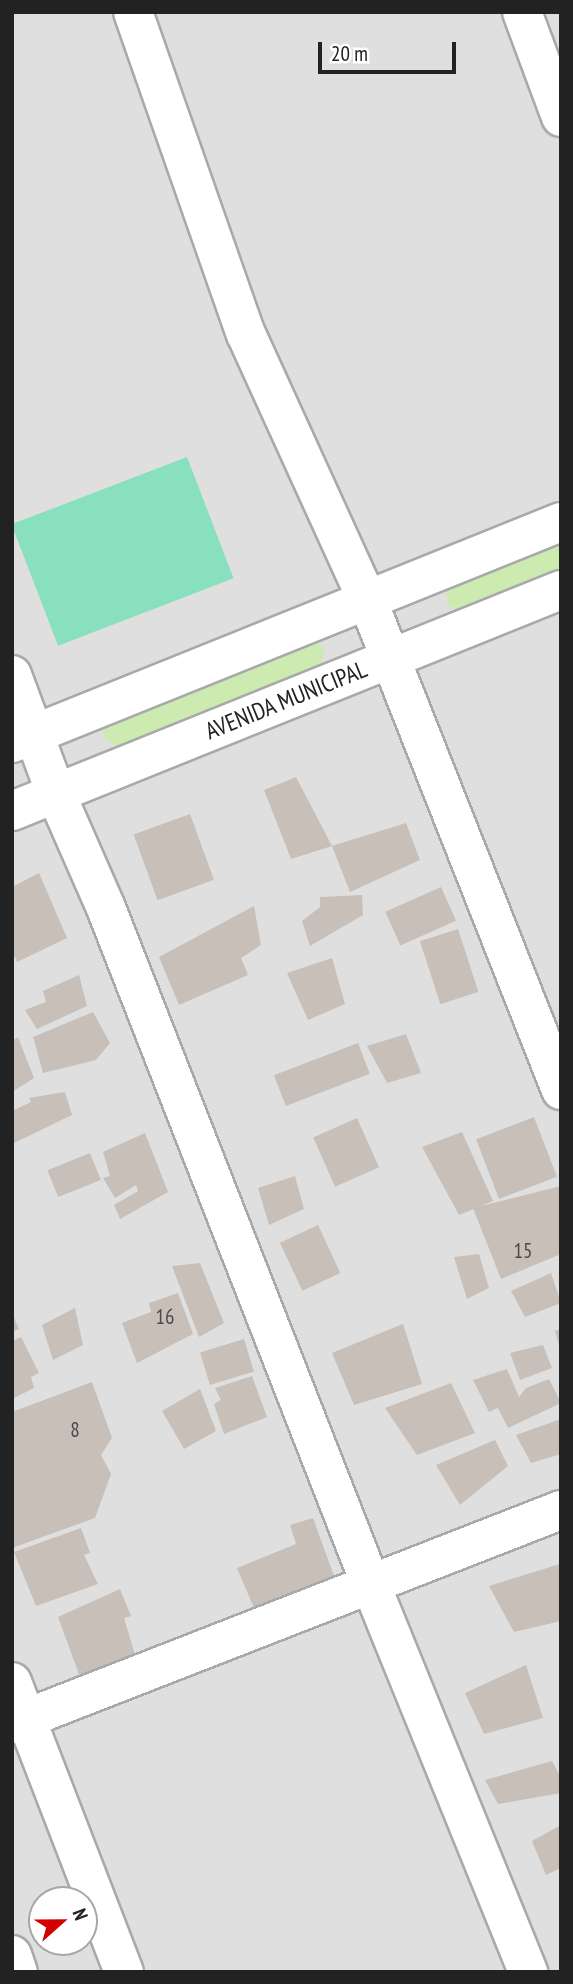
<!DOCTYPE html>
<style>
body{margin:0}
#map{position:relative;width:573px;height:1984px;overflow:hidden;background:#f2efe9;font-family:"PT Sans Narrow",sans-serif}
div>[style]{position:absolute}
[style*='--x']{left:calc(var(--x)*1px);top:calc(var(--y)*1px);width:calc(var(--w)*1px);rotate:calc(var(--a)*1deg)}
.residential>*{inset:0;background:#e0dfdf}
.grass>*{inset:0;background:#cdebb0}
.pitch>*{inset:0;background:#88e0be;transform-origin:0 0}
.building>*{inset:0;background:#c7bfb8;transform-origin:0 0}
.roads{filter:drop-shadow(2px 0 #a9a9a9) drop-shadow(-2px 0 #a9a9a9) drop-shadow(0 2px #a9a9a9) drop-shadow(0 -2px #a9a9a9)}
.minor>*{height:38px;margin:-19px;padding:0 19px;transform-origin:19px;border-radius:19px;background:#fff}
span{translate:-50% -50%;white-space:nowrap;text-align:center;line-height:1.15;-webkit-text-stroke:7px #fff;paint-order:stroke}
.number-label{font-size:21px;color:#4b4948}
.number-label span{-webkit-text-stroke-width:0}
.street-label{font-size:24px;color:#222}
.frame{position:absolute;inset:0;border:14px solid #222;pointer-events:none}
.north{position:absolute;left:28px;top:1886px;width:70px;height:70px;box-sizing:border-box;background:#fff;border:2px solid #a7a7a7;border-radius:50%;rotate:69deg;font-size:19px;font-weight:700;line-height:28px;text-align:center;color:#222}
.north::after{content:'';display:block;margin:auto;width:24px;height:32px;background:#d40000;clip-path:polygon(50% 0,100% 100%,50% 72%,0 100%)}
.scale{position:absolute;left:318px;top:42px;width:138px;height:32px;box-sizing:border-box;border:4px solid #222;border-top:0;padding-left:9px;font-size:21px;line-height:24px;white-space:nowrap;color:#222;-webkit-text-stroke:5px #fff;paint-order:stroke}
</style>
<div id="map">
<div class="residential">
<i style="clip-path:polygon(evenodd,12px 12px,561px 12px,561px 1972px,12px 1972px,12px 12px,42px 1900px,84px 1900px,84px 1942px,42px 1942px,42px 1900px)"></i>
</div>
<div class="grass">
<i style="clip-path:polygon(561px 543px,561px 570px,460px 611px,448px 605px,446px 590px,452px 587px)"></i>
<i style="clip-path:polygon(314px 642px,324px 647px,322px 665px,117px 746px,105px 740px,103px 728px,108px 724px)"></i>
</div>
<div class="pitch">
<i style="left:187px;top:457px;width:130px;height:188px;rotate:69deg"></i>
</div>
<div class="building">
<i style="clip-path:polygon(296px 777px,332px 846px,406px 823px,420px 860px,350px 892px,332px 846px,291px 859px,264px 790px)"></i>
<i style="left:190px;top:814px;width:70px;height:60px;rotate:70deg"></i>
<i style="clip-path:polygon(39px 873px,67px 938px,17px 962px,12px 950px,12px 887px)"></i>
<i style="left:441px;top:887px;width:37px;height:61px;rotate:66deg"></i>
<i style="clip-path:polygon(362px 895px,363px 915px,310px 946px,302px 921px,320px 907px,320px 897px)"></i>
<i style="clip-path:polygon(254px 906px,261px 945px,241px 958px,248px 975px,179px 1005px,159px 957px)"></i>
<i style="left:458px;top:929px;width:66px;height:40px;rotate:72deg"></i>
<i style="clip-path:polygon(332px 958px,345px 1004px,308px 1020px,287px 973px)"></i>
<i style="clip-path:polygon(79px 975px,87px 1006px,37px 1029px,25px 1010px,46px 1002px,43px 991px)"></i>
<i style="clip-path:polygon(93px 1012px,110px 1043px,96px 1060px,43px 1073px,33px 1037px)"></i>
<i style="clip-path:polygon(406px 1034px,421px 1073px,387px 1083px,367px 1046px)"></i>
<i style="clip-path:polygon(18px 1037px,34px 1078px,12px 1092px,12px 1041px)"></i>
<i style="left:358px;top:1043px;width:33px;height:90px;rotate:69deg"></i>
<i style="clip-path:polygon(65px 1092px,72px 1115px,12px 1144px,12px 1111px,31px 1102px,29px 1098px)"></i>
<i style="left:534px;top:1117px;width:64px;height:62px;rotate:69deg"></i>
<i style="left:357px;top:1118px;width:54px;height:48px;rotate:66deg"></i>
<i style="clip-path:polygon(462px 1132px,493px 1201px,459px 1215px,422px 1147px)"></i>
<i style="clip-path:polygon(145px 1133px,168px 1192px,120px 1219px,114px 1205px,138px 1191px,136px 1185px,115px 1198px,103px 1178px,110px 1176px,103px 1152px)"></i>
<i style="left:90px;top:1153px;width:29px;height:46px;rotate:68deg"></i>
<i style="clip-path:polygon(295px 1176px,304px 1209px,269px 1225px,258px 1188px)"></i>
<i style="clip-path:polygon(561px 1186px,561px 1254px,501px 1279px,473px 1208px)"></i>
<i style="left:318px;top:1225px;width:53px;height:42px;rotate:65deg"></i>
<i style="clip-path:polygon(479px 1254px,489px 1288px,467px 1299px,454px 1257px)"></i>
<i style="clip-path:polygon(200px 1263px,224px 1323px,199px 1337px,172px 1266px)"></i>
<i style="clip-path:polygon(551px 1273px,561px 1303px,525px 1317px,511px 1291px)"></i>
<i style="clip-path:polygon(178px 1293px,193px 1334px,137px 1363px,122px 1323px,151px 1312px,149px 1303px)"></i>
<i style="clip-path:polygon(75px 1308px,83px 1345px,53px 1360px,42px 1325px)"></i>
<i style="clip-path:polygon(12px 1313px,19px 1329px,12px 1332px)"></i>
<i style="clip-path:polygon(403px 1324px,422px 1384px,354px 1405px,332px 1353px)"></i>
<i style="clip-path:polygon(561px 1329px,561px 1348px,560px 1348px,555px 1331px)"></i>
<i style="clip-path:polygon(21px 1337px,39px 1373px,31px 1377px,34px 1388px,12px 1399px,12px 1341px)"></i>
<i style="left:244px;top:1339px;width:34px;height:46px;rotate:73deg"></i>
<i style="clip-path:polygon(543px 1345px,552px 1368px,520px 1380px,510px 1353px)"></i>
<i style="clip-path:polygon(507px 1369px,519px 1397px,526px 1388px,549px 1379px,561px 1403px,508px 1428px,498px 1408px,489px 1412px,473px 1380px)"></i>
<i style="clip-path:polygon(252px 1376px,267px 1417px,224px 1434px,214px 1404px,221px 1400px,215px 1388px)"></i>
<i style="clip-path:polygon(92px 1382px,112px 1438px,101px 1455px,111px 1474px,95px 1518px,12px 1548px,12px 1412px)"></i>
<i style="clip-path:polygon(451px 1383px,475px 1433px,417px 1455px,385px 1408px)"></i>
<i style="clip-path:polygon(200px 1389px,216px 1431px,184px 1449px,162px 1411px)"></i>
<i style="clip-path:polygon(561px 1419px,561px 1454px,531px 1463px,516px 1435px)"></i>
<i style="clip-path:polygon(495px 1440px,508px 1466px,460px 1505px,436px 1465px)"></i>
<i style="clip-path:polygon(313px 1518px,334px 1576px,254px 1608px,237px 1568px,296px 1544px,290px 1525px)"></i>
<i style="clip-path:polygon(81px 1528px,90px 1553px,84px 1555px,98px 1584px,36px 1606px,14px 1552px)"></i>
<i style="clip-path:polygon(560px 1564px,561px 1621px,514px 1632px,489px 1586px)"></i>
<i style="clip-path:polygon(120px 1589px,131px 1616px,124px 1618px,135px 1655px,80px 1677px,58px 1617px)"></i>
<i style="clip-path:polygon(526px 1665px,543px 1718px,484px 1734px,465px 1693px)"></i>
<i style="clip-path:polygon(552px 1761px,561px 1778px,561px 1793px,498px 1804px,485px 1780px)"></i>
<i style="clip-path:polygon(561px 1825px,561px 1868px,546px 1875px,532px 1841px)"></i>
</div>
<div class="roads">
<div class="minor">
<i style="--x:133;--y:12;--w:341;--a:70.7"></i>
<i style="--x:246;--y:334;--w:291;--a:65.5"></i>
<i style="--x:367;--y:599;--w:528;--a:68.44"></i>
<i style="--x:522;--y:12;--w:112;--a:69.6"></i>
<i style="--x:12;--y:675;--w:127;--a:69.7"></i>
<i style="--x:56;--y:794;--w:124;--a:66.3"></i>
<i style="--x:106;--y:908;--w:727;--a:68.62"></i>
<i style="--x:371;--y:1585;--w:418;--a:67.9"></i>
<i style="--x:12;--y:743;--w:592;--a:-21.93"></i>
<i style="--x:12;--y:811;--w:592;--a:-21.93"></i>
<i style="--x:12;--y:1682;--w:311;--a:68.9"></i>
<i style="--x:12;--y:1724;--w:589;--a:-21.3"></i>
<i style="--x:12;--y:1955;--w:18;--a:71"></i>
</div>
</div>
<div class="number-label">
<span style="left:523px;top:1251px">15</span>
<span style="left:165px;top:1317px">16</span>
<span style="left:75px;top:1430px">8</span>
</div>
<div class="street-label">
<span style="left:286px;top:700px;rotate:-22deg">AVENIDA MUNICIPAL</span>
</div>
<div class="frame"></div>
<div class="north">N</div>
<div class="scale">20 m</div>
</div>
